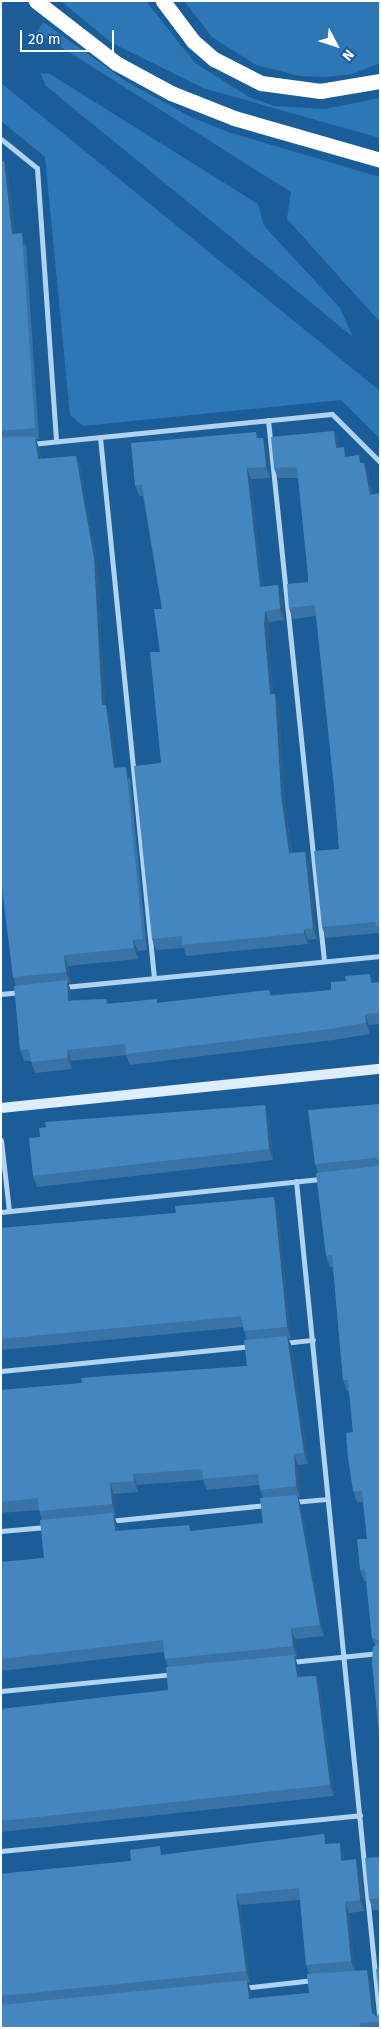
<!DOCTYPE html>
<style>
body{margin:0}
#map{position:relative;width:381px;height:2029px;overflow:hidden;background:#1a5d99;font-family:"Fira Sans",sans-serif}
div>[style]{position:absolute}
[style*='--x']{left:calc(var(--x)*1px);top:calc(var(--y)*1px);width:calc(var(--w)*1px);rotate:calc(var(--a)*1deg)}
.green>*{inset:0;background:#2e77b7}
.street>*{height:5px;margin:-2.5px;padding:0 2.5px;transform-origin:2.5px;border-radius:2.5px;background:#b0d3f1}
.secondary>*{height:10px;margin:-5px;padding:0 5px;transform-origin:5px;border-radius:5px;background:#deedfc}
.highway>*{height:15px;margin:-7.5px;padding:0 7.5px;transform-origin:7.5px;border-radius:7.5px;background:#fff}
.wall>*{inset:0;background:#3a73a5}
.shaded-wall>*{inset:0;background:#2f5e86;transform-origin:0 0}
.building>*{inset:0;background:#4386c0}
span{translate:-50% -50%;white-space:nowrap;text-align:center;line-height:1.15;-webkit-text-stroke:5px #1a5d99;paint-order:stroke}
.frame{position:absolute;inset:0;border:2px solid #fff;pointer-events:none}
.north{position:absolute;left:311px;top:20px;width:50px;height:50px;-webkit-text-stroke:4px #1a5d99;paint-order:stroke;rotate:130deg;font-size:14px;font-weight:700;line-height:20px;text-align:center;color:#fff}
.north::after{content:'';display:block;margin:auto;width:18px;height:22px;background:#fff;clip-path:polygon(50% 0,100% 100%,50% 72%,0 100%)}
.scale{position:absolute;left:20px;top:30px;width:94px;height:22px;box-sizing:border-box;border:2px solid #fff;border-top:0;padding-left:6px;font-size:15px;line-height:18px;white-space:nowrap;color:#fff;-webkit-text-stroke:4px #1a5d99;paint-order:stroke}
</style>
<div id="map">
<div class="green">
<i style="clip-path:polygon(61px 1px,146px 1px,195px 63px,249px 97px,274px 106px,325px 109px,380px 98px,380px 138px,203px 88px,112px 43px)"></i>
<i style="clip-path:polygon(184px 1px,380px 1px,380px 63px,352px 74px,327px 77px,300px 76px,256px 65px,212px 37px)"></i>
<i style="clip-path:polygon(43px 22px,127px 82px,191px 117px,228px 132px,380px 177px,380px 322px,287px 219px,291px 192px,37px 32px)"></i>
<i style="clip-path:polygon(40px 73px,50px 74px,258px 204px,264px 226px,340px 308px,353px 337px,46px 86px)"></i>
<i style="clip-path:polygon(1px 83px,380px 391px,380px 439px,341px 400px,83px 426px,70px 415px,45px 157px,1px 121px)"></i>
</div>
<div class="street">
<i style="--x:1;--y:139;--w:46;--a:38.9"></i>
<i style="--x:37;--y:168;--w:274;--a:86"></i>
<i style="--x:268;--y:420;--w:544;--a:84.09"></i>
<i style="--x:100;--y:437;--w:544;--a:84.3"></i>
<i style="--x:31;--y:444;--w:302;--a:-5.7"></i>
<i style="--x:332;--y:414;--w:68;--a:45"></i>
<i style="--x:64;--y:987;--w:318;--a:-5.6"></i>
<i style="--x:1;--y:994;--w:20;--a:-6"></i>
<i style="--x:1;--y:1140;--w:71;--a:83.6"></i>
<i style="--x:296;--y:1181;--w:847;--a:84.31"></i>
<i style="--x:1;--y:1212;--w:323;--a:-5.9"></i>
<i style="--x:283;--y:1343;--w:30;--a:-6"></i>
<i style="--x:1;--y:1371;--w:250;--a:-5.7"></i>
<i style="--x:293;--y:1502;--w:33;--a:-5"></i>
<i style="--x:109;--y:1521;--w:159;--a:-5.8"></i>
<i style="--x:1;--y:1531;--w:45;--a:-5.1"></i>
<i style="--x:291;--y:1662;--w:89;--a:-5.8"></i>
<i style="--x:1;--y:1691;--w:173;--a:-5.6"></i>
<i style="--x:1;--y:1851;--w:361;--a:-5.7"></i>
<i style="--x:243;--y:1988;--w:71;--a:-6.4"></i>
</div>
<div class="secondary">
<i style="--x:1;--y:1108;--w:381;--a:-5.9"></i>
</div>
<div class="highway">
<i style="--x:36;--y:1;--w:101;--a:37.8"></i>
<i style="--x:116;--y:63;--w:63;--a:28.6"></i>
<i style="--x:171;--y:93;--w:68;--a:21.6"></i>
<i style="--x:234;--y:118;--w:152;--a:16"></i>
<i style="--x:163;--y:1;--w:50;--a:53.1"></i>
<i style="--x:193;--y:41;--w:28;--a:41"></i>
<i style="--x:214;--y:59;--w:53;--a:27.1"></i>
<i style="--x:261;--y:83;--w:60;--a:7.7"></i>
<i style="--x:320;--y:91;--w:61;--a:-9.5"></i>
</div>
<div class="wall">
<i style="clip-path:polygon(1px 161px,4px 161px,8px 172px,15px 234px,26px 244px,39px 439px,36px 439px,39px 448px,41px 459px,76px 456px,80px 467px,98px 569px,105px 705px,110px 716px,116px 768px,130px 778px,147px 950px,138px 951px,138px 959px,68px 966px,70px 983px,68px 983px,71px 991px,71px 1000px,106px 999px,108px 1004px,158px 1003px,269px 990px,271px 995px,331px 990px,346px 981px,370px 974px,373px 983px,380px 983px,380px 1024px,369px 1025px,370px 1034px,333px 1040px,130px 1065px,126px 1055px,71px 1061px,72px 1069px,35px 1073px,31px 1061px,24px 1061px,20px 1050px,16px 985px,13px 977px,1px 879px)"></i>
<i style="clip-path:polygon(334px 431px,338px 441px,339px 448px,348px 457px,362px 463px,368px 473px,372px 494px,380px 493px,380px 937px,378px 933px,326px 938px,322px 927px,339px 849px,334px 787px,316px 616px,293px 619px,289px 608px,308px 582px,308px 575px,298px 478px,278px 478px,274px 468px)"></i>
<i style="clip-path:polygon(256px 432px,258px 438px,263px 438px,267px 449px,270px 478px,251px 479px,263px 587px,278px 585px,282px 596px,284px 620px,269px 622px,268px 636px,273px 694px,279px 705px,285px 806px,292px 853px,305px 852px,309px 863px,317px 939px,308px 940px,308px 944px,186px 956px,184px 948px,156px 950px,152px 939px,161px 763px,160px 652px,162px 609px,143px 496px,139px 496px,135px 485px)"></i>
<i style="clip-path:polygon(380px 1104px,380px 1743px,375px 1645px,372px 1638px,366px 1581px,364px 1581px,360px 1570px,367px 1539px,363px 1502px,357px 1502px,353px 1491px,353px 1432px,349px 1391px,347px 1391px,343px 1380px,333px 1267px,330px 1267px,326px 1256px,318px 1172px,315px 1164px)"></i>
<i style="clip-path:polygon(269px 1116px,273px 1160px,37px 1187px,33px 1176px,40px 1137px)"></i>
<i style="clip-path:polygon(evenodd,274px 1197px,278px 1208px,291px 1338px,288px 1338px,292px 1347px,308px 1464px,298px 1465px,300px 1497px,298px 1497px,301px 1506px,324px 1636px,295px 1639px,297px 1657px,295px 1657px,298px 1666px,300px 1677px,316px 1676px,320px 1687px,334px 1796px,1px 1832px,1px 1709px,168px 1690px,168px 1667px,165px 1659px,164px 1652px,1px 1671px,1px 1562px,44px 1558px,42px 1520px,39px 1510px,1px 1513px,1px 1390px,82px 1383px,247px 1366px,247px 1340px,243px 1327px,1px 1350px,1px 1228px,176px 1213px,274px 1197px,203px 1480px,207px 1490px,259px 1485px,260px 1490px,263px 1498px,263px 1523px,192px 1531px,118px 1531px,117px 1524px,114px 1515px,116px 1515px,114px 1494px,138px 1492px,137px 1485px,203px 1480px)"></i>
<i style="clip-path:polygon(evenodd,324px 1834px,327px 1844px,344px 1854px,344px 1860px,360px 1870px,364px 1911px,349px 1913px,355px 1971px,371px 1981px,375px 2016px,377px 2017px,380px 2013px,380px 2028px,1px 2028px,1px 1874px,131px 1861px,163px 1855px,324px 1834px,300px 1900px,306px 1965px,309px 1974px,309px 1993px,251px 1998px,251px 1991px,247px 1983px,250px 1982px,240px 1905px,300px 1900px)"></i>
<i style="clip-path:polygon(380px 1857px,380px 1910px,373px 1910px,369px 1899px)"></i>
</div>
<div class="shaded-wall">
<i style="clip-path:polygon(4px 161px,8px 172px,16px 245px,12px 234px)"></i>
<i style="left:22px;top:233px;width:12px;height:195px;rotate:70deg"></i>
<i style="clip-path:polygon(334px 431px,338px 441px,340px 459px,336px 448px)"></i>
<i style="clip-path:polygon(35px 437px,39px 448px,42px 470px,38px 459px)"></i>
<i style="clip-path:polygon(263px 438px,267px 449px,270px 478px,266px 467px)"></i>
<i style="clip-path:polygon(344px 447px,348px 458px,345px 457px)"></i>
<i style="clip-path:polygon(76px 456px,80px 467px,98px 569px,106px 716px,102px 705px)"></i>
<i style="clip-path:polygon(364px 463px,368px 473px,373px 505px,370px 495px)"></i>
<i style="clip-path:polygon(247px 468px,251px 479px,264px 598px,260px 587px)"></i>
<i style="clip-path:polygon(278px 585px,282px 596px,284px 620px,280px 609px)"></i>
<i style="clip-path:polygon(265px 611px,269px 622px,268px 636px,274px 705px,270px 694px,264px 625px)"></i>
<i style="clip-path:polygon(275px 694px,279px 705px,285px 806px,293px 864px,289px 853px,281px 795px)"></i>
<i style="clip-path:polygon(106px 705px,110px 716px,118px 779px,114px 768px)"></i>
<i style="left:126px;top:767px;width:12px;height:173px;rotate:70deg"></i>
<i style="clip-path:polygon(305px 852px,309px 863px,317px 939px,313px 928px)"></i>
<i style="clip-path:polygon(304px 929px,308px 940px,308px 944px,304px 933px)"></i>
<i style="clip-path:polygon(133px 940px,138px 951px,138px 959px,134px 948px)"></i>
<i style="clip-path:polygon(64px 955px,68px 966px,70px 983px,66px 972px)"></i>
<i style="clip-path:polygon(370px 974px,374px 985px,371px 983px)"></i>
<i style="clip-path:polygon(67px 980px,71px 991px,72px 1012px,68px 1001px)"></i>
<i style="clip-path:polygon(365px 1014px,369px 1025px,370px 1034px,366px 1023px)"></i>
<i style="clip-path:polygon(67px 1050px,71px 1061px,72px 1069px,68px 1058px)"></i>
<i style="clip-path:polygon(265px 1105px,269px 1116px,273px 1160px,269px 1149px)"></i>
<i style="clip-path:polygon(274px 1197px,278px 1208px,291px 1338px,287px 1327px)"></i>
<i style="clip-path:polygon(287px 1336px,292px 1347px,308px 1464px,304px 1453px)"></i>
<i style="clip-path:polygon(294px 1454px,298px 1465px,300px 1497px,296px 1486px)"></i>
<i style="clip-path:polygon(133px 1474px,137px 1485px,138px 1492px,134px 1481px)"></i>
<i style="clip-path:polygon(110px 1483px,114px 1494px,116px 1515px,112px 1504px)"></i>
<i style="clip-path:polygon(297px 1495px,301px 1506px,324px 1636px,320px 1625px)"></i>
<i style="clip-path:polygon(113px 1513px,117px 1524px,119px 1542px,115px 1531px)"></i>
<i style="clip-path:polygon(291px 1628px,295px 1639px,297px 1657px,293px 1646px)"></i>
<i style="clip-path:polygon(294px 1655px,298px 1666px,301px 1688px,297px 1677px)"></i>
<i style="clip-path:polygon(316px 1676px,320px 1687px,334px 1796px,330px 1785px)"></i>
<i style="clip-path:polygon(324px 1834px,328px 1845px,325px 1844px)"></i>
<i style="clip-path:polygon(340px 1843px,344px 1854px,345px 1872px,341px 1861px)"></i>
<i style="clip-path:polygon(356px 1859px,360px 1870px,364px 1911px,360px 1900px)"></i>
<i style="clip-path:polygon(236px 1894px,240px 1905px,250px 1982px,246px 1971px)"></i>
<i style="clip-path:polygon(345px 1902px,349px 1913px,355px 1972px,351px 1961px)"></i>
<i style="clip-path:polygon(367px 1970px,371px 1981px,375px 2022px,372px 2013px)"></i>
<i style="clip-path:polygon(247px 1980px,251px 1991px,253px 2010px,249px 1999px)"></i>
</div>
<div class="building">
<i style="clip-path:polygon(1px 161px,4px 161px,12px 234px,22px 233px,35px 428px,1px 431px)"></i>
<i style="clip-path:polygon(334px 431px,336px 448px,344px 447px,345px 457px,359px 455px,360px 463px,364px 463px,370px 495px,380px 493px,380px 926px,376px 926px,375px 922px,322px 927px,314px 851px,339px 849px,334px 787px,315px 605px,289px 608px,287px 584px,308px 582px,308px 575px,297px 467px,274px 468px,271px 437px)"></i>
<i style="clip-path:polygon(256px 432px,256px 438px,263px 438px,266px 467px,247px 468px,247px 472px,260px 587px,278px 585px,280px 609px,265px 611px,264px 625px,270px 694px,275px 694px,281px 795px,289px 853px,305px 852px,313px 928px,304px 929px,304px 933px,182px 945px,182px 936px,152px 939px,134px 766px,161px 763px,150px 652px,160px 652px,154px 609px,162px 609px,142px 485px,135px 485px,131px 443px)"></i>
<i style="clip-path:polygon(1px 437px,35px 437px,38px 459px,76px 456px,94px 558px,102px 705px,106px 705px,114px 768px,126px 767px,143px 939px,133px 940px,134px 948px,64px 955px,66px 972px,13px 977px,1px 879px)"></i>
<i style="clip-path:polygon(370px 974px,371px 983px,379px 982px,380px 1013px,365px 1014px,366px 1023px,329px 1029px,126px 1054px,125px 1044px,67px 1050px,68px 1058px,31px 1062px,29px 1049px,20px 1050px,14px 986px,67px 980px,68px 1001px,106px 999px,106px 1004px,157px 999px,157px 1003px,269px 990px,270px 996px,331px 990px,331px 982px,346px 981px,345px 976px)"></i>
<i style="clip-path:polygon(380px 1104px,380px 1162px,376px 1158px,315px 1164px,308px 1110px)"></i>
<i style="clip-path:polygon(265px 1105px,269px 1149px,33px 1176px,29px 1138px,40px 1137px,39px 1128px,46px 1127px,45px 1122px)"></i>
<i style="clip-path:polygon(380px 1163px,380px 1641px,372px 1638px,365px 1569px,360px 1570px,357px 1539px,367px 1539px,362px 1491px,353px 1491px,348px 1458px,346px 1433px,353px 1432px,348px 1380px,343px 1380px,332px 1255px,326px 1256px,316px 1173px,376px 1166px)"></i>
<i style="clip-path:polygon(274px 1197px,287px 1327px,244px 1331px,241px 1316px,1px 1339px,1px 1228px,176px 1213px,175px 1206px)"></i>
<i style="clip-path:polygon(287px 1336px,304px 1453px,294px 1454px,296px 1486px,260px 1490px,258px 1474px,203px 1479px,202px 1469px,133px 1474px,134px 1481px,110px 1483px,112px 1504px,39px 1511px,38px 1498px,1px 1502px,1px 1390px,82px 1383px,81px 1378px,105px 1376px,247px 1366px,244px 1340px)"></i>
<i style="clip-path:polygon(297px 1495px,320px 1625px,291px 1628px,293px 1646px,165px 1659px,163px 1640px,1px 1659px,1px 1562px,44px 1558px,40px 1520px,113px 1513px,115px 1531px,189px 1525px,190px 1531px,263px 1523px,260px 1498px)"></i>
<i style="clip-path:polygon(380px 1641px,380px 1743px,372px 1663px,373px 1647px)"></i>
<i style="clip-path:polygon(294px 1655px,297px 1677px,316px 1676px,330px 1785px,1px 1821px,1px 1709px,168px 1690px,166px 1667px)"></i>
<i style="clip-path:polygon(324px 1834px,325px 1844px,340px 1843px,341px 1861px,356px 1859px,360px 1900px,345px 1902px,351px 1961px,306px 1965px,299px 1888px,236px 1894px,246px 1971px,1px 1996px,1px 1874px,19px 1872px,131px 1861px,130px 1850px,160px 1846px,161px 1855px)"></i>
<i style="clip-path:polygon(380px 1857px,380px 1898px,369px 1899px,365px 1858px)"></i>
<i style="clip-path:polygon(380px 1968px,380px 2007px,376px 1969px)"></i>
<i style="clip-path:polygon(367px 1970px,372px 2013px,377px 2017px,380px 2013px,380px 2022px,360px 2023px,360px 2028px,1px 2028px,1px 2005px,247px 1980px,249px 1999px,309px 1993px,307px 1974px)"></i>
</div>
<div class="frame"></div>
<div class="north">N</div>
<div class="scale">20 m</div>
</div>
